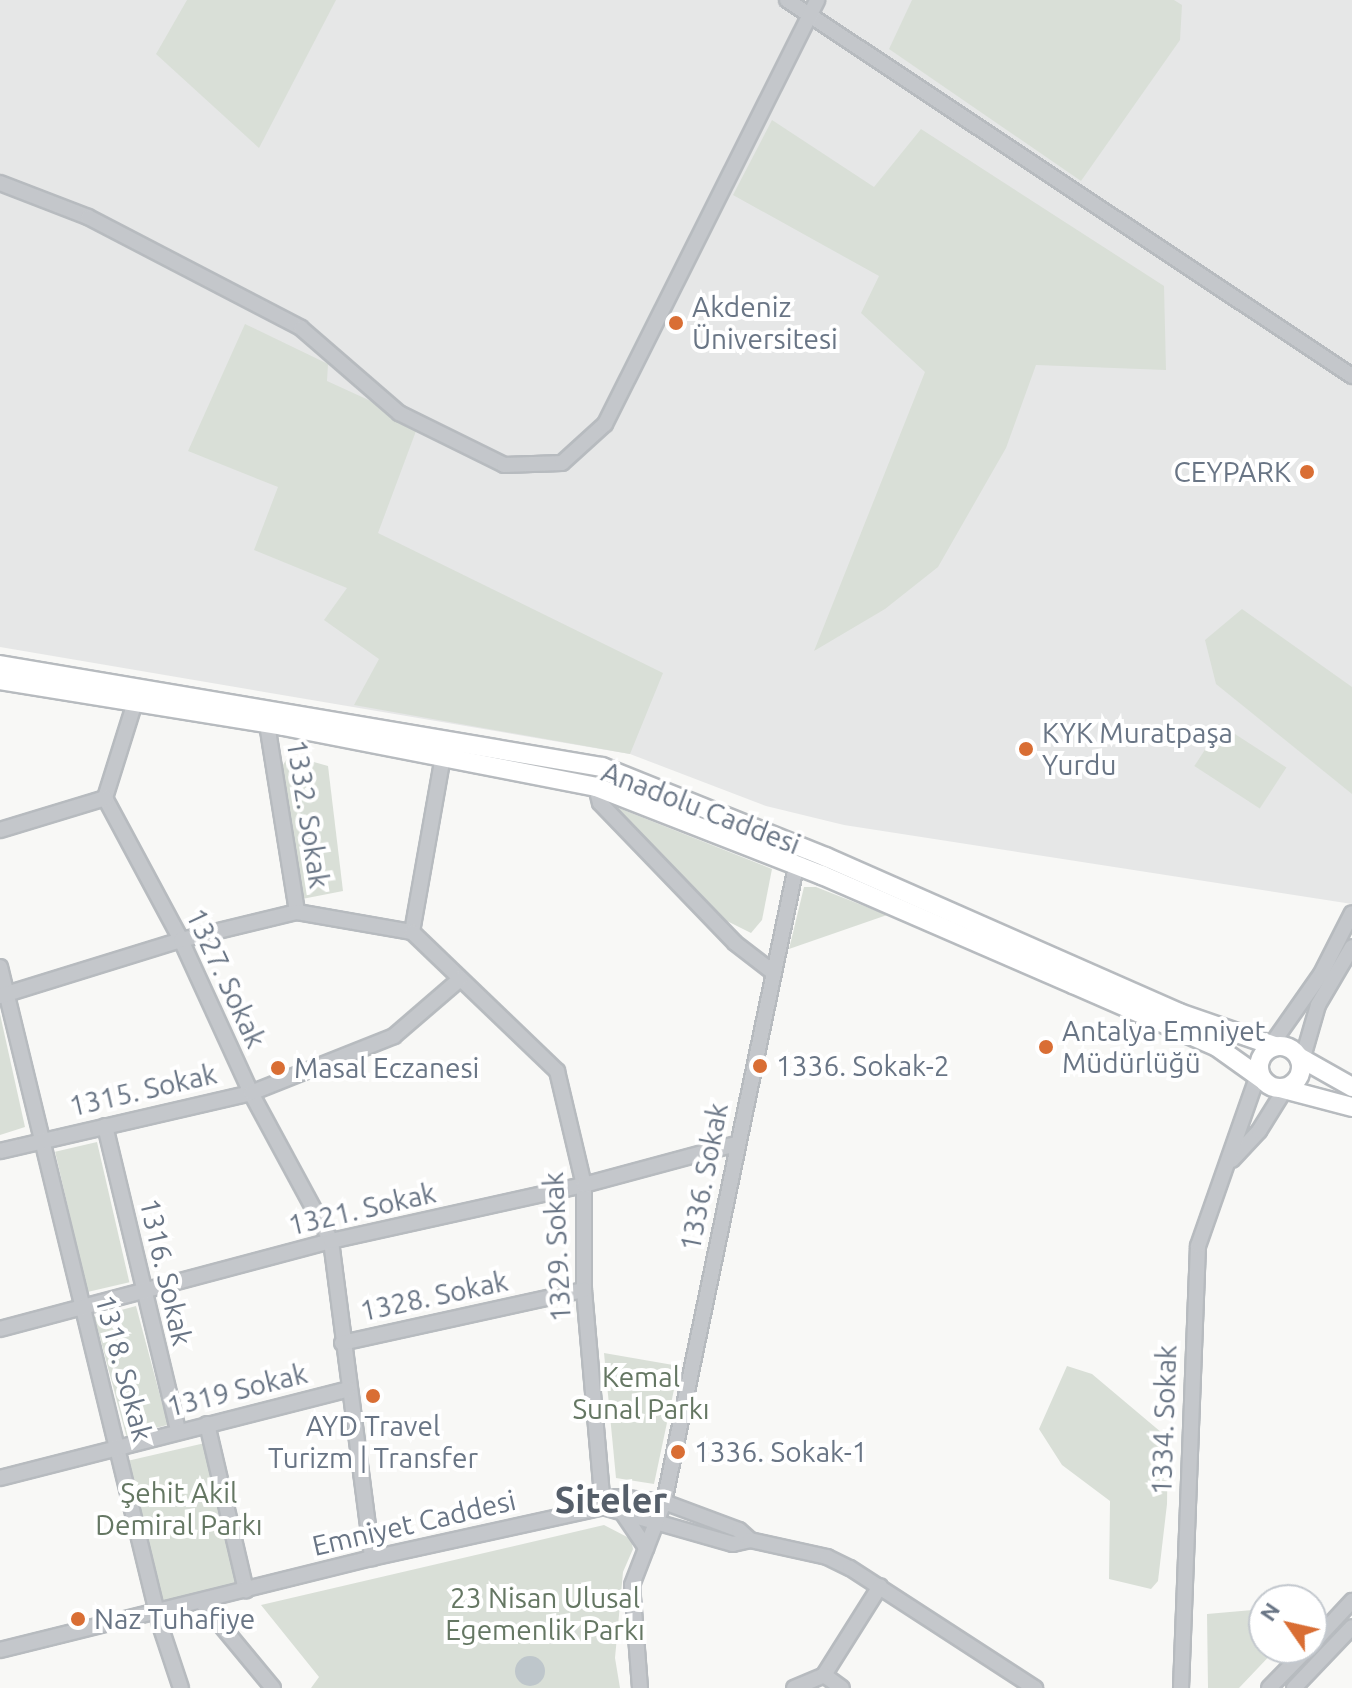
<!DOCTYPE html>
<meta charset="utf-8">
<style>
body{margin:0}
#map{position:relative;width:1352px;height:1688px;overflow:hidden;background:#f8f8f6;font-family:Ubuntu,sans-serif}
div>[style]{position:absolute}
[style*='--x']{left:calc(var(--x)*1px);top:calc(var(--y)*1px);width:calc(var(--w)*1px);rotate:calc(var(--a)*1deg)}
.built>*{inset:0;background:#e6e7e7}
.green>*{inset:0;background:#d9dfd7;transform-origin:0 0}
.water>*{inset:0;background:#bec6cb}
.round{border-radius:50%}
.roads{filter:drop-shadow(2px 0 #b7bbbf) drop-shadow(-2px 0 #b7bbbf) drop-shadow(0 2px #b7bbbf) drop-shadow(0 -2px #b7bbbf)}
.minor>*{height:14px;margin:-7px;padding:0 7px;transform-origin:7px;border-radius:7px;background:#c4c7cb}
.major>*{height:18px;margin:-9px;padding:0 9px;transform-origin:9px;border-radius:9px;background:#fff}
.major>.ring{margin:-9px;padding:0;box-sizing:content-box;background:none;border:18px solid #fff;border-radius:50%}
.dots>*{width:22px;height:22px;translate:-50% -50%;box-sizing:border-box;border:4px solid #fff;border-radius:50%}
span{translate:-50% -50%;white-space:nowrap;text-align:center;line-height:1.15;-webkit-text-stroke:8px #fff;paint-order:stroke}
.poi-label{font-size:28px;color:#697585}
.left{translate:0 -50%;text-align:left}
.right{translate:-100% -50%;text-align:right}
.street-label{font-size:28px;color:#697585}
.park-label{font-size:28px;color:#657763}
.district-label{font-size:36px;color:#565f6a;font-weight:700}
.north{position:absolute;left:1248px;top:1584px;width:80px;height:80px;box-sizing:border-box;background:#fff;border:2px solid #c3c8ce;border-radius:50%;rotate:304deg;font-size:22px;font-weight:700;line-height:32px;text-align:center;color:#697585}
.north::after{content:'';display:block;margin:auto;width:28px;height:36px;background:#d96e34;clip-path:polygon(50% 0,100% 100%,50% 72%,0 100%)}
</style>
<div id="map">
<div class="built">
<i style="clip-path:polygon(0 0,1352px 0,1352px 904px,844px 825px,766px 806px,630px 754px,0 647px)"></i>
</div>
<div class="green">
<i style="clip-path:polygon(187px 0,336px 0,259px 148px,156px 54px)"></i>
<i style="clip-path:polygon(912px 0,1174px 0,1182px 5px,1180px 40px,1081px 181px,889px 49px)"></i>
<i style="clip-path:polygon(772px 120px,874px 187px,921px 129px,1164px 286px,1166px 370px,1036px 365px,1006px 448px,938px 567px,885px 609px,814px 651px,925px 372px,861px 313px,879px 276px,733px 195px)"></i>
<i style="clip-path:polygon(245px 324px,328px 364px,327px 381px,419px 423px,378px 533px,663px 673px,630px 754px,354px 705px,379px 659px,324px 620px,347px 588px,254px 550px,278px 487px,188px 451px)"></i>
<i style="clip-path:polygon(1242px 609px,1352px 687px,1352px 794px,1216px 684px,1205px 640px)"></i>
<i style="left:1221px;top:725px;width:78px;height:49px;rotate:33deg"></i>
<i style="clip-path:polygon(289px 755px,328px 766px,343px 891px,302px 899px,280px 770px)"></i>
<i style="clip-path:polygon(616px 807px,772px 869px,762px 920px,751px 933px,727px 921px)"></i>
<i style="clip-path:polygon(804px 887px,816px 887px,887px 915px,789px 949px)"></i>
<i style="clip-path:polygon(0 1014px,25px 1127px,0 1135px)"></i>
<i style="left:97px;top:1142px;width:144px;height:43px;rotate:77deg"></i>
<i style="left:136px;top:1306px;width:123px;height:43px;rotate:75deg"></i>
<i style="clip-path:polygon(604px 1353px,679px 1366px,654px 1484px,616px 1478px)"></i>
<i style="clip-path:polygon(1067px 1366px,1092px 1374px,1168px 1438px,1167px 1504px,1158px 1581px,1151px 1589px,1109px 1579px,1110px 1501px,1062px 1465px,1039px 1429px)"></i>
<i style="left:205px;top:1443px;width:148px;height:80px;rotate:77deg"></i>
<i style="clip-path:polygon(604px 1525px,631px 1539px,633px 1549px,623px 1572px,615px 1658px,620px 1688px,311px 1688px,319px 1677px,261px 1605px)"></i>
<i style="clip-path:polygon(1264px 1609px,1264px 1648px,1277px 1648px,1239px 1688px,1208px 1688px,1207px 1614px)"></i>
</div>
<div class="water">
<i class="round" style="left:515px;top:1656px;width:30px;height:30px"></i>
</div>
<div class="roads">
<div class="minor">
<i style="--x:787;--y:0;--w:679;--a:33.64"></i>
<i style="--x:0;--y:183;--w:94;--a:21.1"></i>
<i style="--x:88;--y:217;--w:240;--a:27.5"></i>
<i style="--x:301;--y:328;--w:130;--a:40.9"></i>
<i style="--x:399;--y:413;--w:117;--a:26.3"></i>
<i style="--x:504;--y:465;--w:58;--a:-2"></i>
<i style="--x:562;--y:463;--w:58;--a:-42.2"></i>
<i style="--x:605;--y:424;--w:474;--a:-63.4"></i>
<i style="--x:135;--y:702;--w:101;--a:107.4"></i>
<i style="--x:105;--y:798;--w:161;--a:61.8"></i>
<i style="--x:181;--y:940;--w:168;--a:65.4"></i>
<i style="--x:251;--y:1093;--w:168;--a:61.6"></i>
<i style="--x:331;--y:1241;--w:320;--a:82.6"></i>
<i style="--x:267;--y:724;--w:190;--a:80.9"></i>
<i style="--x:596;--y:787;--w:16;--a:76"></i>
<i style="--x:600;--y:803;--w:194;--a:46"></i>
<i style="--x:735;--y:943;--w:49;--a:37.6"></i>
<i style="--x:0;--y:830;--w:110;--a:-16.9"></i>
<i style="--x:412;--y:932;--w:178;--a:-80"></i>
<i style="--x:0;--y:967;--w:677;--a:76.33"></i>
<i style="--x:160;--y:1625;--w:66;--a:71.6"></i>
<i style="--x:0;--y:996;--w:189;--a:-17.2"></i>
<i style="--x:181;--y:940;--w:119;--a:-13.6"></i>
<i style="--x:297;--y:912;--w:117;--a:9.9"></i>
<i style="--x:412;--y:932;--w:201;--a:43.8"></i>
<i style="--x:557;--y:1071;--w:117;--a:76.7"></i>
<i style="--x:584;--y:1185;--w:105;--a:90"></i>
<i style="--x:584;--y:1290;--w:218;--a:85"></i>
<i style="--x:1269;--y:1048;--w:90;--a:-54.9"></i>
<i style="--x:1321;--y:974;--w:68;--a:-63.1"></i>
<i style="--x:1301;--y:1064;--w:61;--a:-73.9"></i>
<i style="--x:1318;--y:1005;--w:67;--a:-59.6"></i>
<i style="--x:105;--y:1126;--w:314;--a:76.5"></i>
<i style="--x:0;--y:1151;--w:258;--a:-13"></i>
<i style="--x:251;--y:1093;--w:154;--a:-21.7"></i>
<i style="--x:394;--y:1036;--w:87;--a:-40.8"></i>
<i style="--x:1232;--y:1160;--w:40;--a:-47"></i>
<i style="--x:1259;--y:1131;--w:53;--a:-58.1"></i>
<i style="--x:0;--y:1329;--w:342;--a:-14.9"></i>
<i style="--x:331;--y:1241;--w:259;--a:-12.5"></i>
<i style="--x:584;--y:1185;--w:157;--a:-15.1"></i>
<i style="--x:342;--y:1343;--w:248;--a:-12.4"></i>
<i style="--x:207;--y:1424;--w:171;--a:76.8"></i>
<i style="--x:0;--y:1478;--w:359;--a:-14.3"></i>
<i style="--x:603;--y:1507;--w:135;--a:15.9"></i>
<i style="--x:733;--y:1544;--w:17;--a:-13"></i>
<i style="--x:624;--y:1515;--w:40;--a:56"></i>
<i style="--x:201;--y:1601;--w:113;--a:50.4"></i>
<i style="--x:1312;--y:1644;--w:59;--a:-47.1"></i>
<i style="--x:0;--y:1650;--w:383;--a:-13.9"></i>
<i style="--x:372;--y:1558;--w:237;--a:-12.4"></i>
<i style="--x:603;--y:1507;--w:16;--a:-38"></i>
<i style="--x:616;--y:1497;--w:48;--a:5.9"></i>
<i style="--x:664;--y:1502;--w:80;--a:20.5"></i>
<i style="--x:739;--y:1530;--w:15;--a:42"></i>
<i style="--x:750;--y:1540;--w:79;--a:12.4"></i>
<i style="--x:827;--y:1557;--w:25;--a:26"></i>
<i style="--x:850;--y:1568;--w:221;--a:33"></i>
<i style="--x:824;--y:1675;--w:105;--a:-57.8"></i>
<i style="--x:640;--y:1688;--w:103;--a:-94.4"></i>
<i style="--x:632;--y:1585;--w:89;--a:-68.9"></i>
<i style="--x:664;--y:1502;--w:659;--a:-78.26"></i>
<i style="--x:794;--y:1688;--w:33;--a:-23"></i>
<i style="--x:824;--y:1675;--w:22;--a:36"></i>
<i style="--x:1181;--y:1688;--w:442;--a:-87.8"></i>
<i style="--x:1198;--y:1246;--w:184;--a:-70.7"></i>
<i style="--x:1269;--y:1688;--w:56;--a:-45.7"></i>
<i style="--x:1294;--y:1688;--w:84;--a:-46.4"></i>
</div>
<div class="major">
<i style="--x:0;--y:665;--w:611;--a:9.62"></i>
<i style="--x:602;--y:767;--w:241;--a:21.9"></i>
<i style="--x:826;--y:857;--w:386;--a:23.8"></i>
<i style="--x:1179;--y:1013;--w:102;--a:19"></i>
<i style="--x:0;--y:680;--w:287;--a:9.2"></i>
<i style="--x:283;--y:726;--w:319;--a:11"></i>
<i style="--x:596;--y:787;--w:243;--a:21.3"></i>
<i style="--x:822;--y:875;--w:274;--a:23.5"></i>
<i style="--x:1073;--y:984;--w:157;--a:23.6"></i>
<i style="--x:1217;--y:1047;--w:55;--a:35.4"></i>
<i class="ring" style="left:1259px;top:1046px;width:24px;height:24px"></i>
<i style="--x:1299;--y:1057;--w:61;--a:29.5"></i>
<i style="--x:1280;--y:1088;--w:74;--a:14.8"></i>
</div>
</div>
<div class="dots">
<i style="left:676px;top:323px;background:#d96e34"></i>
<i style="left:1307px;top:472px;background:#d96e34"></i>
<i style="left:1026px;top:749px;background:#d96e34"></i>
<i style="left:1046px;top:1047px;background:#d96e34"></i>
<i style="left:760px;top:1066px;background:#d96e34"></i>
<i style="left:278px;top:1068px;background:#d96e34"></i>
<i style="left:373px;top:1396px;background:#d96e34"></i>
<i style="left:678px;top:1452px;background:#d96e34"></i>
<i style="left:78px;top:1619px;background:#d96e34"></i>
</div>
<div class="poi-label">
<span class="left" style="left:692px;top:323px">Akdeniz<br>Üniversitesi</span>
<span class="right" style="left:1291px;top:472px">CEYPARK</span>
<span class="left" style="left:1042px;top:749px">KYK Muratpaşa<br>Yurdu</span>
<span class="left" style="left:1062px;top:1047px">Antalya Emniyet<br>Müdürlüğü</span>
<span class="left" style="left:776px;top:1066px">1336. Sokak-2</span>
<span class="left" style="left:294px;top:1068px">Masal Eczanesi</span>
<span style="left:373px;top:1442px">AYD Travel<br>Turizm | Transfer</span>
<span class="left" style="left:694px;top:1452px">1336. Sokak-1</span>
<span class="left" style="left:94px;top:1619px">Naz Tuhafiye</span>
</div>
<div class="street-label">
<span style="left:701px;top:808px;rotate:21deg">Anadolu Caddesi</span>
<span style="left:308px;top:814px;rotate:81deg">1332. Sokak</span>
<span style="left:226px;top:978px;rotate:65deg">1327. Sokak</span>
<span style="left:143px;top:1090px;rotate:-13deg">1315. Sokak</span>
<span style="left:704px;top:1177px;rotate:-79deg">1336. Sokak</span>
<span style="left:362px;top:1209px;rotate:-13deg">1321. Sokak</span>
<span style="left:557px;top:1247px;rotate:-93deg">1329. Sokak</span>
<span style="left:166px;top:1272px;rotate:77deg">1316. Sokak</span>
<span style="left:434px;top:1296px;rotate:-12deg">1328. Sokak</span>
<span style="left:124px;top:1368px;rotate:75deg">1318. Sokak</span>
<span style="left:237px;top:1390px;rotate:-14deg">1319 Sokak</span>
<span style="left:1164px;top:1420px;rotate:-88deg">1334. Sokak</span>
<span style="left:414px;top:1523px;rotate:-13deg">Emniyet Caddesi</span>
</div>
<div class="park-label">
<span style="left:641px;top:1393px">Kemal<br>Sunal Parkı</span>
<span style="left:179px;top:1509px">Şehit Akil<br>Demiral Parkı</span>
<span style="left:545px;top:1614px">23 Nisan Ulusal<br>Egemenlik Parkı</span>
</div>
<div class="district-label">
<span style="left:611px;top:1500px">Siteler</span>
</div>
<div class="north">N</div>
</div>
